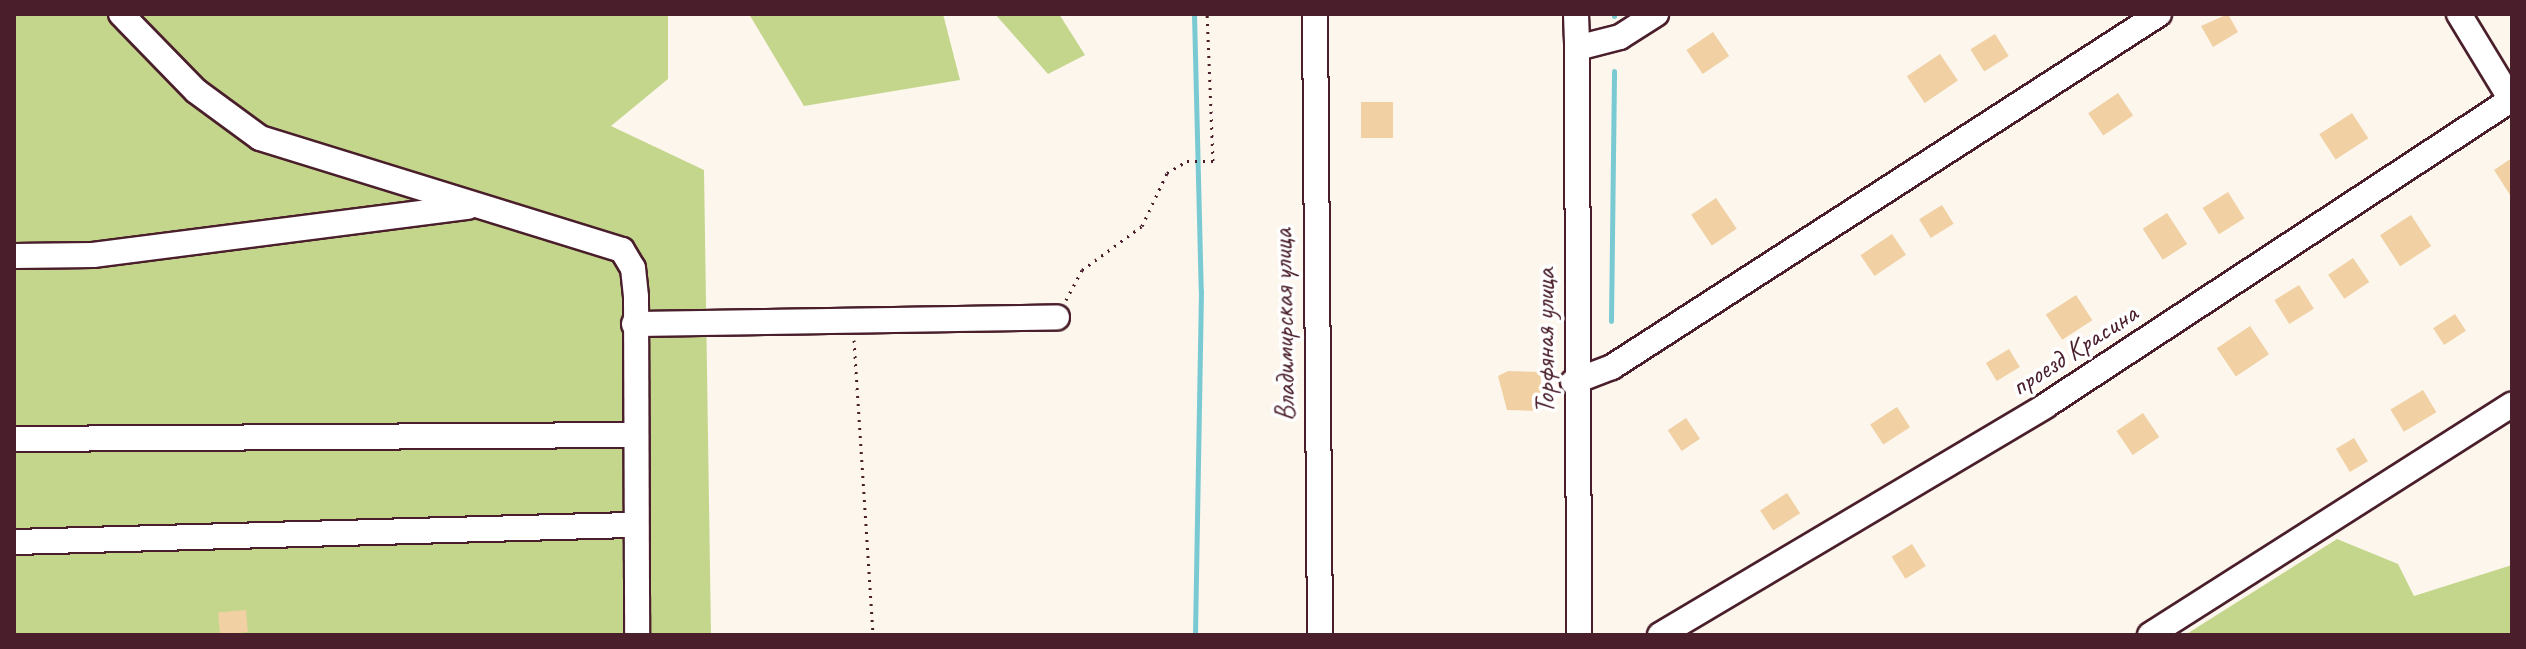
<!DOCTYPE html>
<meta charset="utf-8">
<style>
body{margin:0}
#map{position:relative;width:2526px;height:649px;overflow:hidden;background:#fcf6ed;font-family:Caveat,sans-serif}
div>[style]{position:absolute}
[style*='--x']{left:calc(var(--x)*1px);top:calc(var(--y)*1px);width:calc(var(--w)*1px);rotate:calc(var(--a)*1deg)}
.green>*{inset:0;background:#c4d68b}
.stream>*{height:5px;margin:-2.5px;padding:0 2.5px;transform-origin:2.5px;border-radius:2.5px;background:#79cad3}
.building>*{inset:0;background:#f1d1a3;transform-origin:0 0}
.path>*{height:3px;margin-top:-1.5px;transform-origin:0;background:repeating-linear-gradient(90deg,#4a1f2b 0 2px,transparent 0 8px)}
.roads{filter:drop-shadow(2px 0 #4a1f2b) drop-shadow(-2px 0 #4a1f2b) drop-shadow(0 2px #4a1f2b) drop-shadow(0 -2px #4a1f2b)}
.minor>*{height:24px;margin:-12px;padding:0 12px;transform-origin:12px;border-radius:12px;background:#fff}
span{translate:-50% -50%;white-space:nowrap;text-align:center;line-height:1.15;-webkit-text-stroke:7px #fff;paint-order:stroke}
.street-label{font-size:28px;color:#4a1f2b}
.frame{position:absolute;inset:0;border:16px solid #4a1f2b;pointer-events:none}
</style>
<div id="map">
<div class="green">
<i style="clip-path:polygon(14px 14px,668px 14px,668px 79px,611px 126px,704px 170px,711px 635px,14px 635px)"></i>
<i style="clip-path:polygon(749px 14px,943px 14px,960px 80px,804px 106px)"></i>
<i style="clip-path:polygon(995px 14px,1059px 14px,1085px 55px,1048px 74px)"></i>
<i style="clip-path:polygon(2337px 539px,2398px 564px,2414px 596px,2512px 565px,2512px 635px,2185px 635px)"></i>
</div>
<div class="stream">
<i style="--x:1194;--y:14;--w:277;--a:88.6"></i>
<i style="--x:1201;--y:291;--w:344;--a:91"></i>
<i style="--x:1614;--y:16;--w:2;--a:-90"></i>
<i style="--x:1611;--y:321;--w:250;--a:-89.3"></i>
</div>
<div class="building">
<i style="clip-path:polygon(2228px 14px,2238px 32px,2213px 47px,2201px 26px)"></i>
<i style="left:1713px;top:32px;width:29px;height:32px;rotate:56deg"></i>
<i style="left:1995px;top:34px;width:26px;height:29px;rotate:58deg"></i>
<i style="left:1940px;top:54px;width:32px;height:40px;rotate:56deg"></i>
<i style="left:2118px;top:93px;width:27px;height:36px;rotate:56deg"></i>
<i style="left:1361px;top:102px;width:32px;height:36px"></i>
<i style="left:2352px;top:113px;width:30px;height:39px;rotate:57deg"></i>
<i style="clip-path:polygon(2512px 158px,2512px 198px,2494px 170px)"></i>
<i style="left:2228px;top:192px;width:31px;height:30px;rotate:58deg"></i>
<i style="left:1716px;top:198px;width:37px;height:30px;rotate:56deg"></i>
<i style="left:1942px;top:205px;width:22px;height:27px;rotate:58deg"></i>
<i style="left:2167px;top:213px;width:37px;height:29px;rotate:57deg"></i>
<i style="left:2411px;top:215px;width:37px;height:37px;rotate:57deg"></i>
<i style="left:1892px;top:234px;width:25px;height:38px;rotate:56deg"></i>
<i style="left:2353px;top:258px;width:29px;height:30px;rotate:56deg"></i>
<i style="left:2299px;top:285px;width:28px;height:29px;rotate:58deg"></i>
<i style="left:2076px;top:295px;width:30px;height:36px;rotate:57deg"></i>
<i style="left:2455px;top:314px;width:20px;height:26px;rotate:57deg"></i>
<i style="left:2250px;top:326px;width:34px;height:40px;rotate:56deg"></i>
<i style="left:2009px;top:349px;width:21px;height:27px;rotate:59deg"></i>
<i style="clip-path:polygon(1508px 371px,1541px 372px,1540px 411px,1507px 410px,1498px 376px)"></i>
<i style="left:2423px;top:390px;width:26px;height:38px;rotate:59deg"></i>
<i style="left:1897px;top:407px;width:24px;height:32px;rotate:57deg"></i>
<i style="left:2143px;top:413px;width:29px;height:32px;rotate:56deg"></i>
<i style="left:1686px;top:418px;width:25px;height:22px;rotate:56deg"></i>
<i style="left:2354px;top:438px;width:27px;height:21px;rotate:59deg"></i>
<i style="left:1787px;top:493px;width:24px;height:32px;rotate:57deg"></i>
<i style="left:1912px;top:544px;width:26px;height:24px;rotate:58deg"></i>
<i style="left:246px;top:610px;width:22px;height:28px;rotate:85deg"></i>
</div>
<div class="path">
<i style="--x:1066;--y:300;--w:34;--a:-62"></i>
<i style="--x:1082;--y:270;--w:74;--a:-36.3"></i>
<i style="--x:1142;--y:226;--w:59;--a:-64.7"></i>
<i style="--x:1167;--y:173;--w:23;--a:-31"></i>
<i style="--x:1187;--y:161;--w:26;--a:0"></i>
<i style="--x:1213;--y:161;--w:147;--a:-92.3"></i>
<i style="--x:854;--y:340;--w:296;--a:86.3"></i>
</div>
<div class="roads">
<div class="minor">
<i style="--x:121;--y:14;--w:107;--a:45.8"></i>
<i style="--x:196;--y:91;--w:79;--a:36.3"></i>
<i style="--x:260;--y:138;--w:379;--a:17.2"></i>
<i style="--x:622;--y:250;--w:21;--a:59"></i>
<i style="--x:633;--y:268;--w:29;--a:84"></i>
<i style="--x:636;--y:297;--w:338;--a:89.8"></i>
<i style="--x:1315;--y:14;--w:621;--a:89.54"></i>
<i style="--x:1576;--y:14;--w:34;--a:88"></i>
<i style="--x:2459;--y:14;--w:102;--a:58.7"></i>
<i style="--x:14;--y:256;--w:79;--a:-0.7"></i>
<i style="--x:93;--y:255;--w:378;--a:-7.3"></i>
<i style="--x:634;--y:324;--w:423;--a:-0.9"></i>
<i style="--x:1573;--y:382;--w:42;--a:-21"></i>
<i style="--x:1612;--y:367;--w:651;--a:-32.84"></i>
<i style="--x:14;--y:439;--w:617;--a:-0.37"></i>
<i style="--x:14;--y:542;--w:617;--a:-1.58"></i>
<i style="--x:1579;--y:635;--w:587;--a:-90.2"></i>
<i style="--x:1577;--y:48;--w:44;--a:-14.3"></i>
<i style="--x:1620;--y:37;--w:43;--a:-32.6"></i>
<i style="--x:1660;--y:635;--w:448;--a:-30.7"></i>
<i style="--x:2045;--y:406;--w:559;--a:-33.32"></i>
<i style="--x:2150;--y:635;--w:429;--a:-32.5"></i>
</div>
</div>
<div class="street-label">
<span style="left:1284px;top:325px;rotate:-91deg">Владимирская улица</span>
<span style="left:1545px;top:341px;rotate:-90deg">Торфяная улица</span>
<span style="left:2074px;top:350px;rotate:-33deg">проезд Красина</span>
</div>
<div class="frame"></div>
</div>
